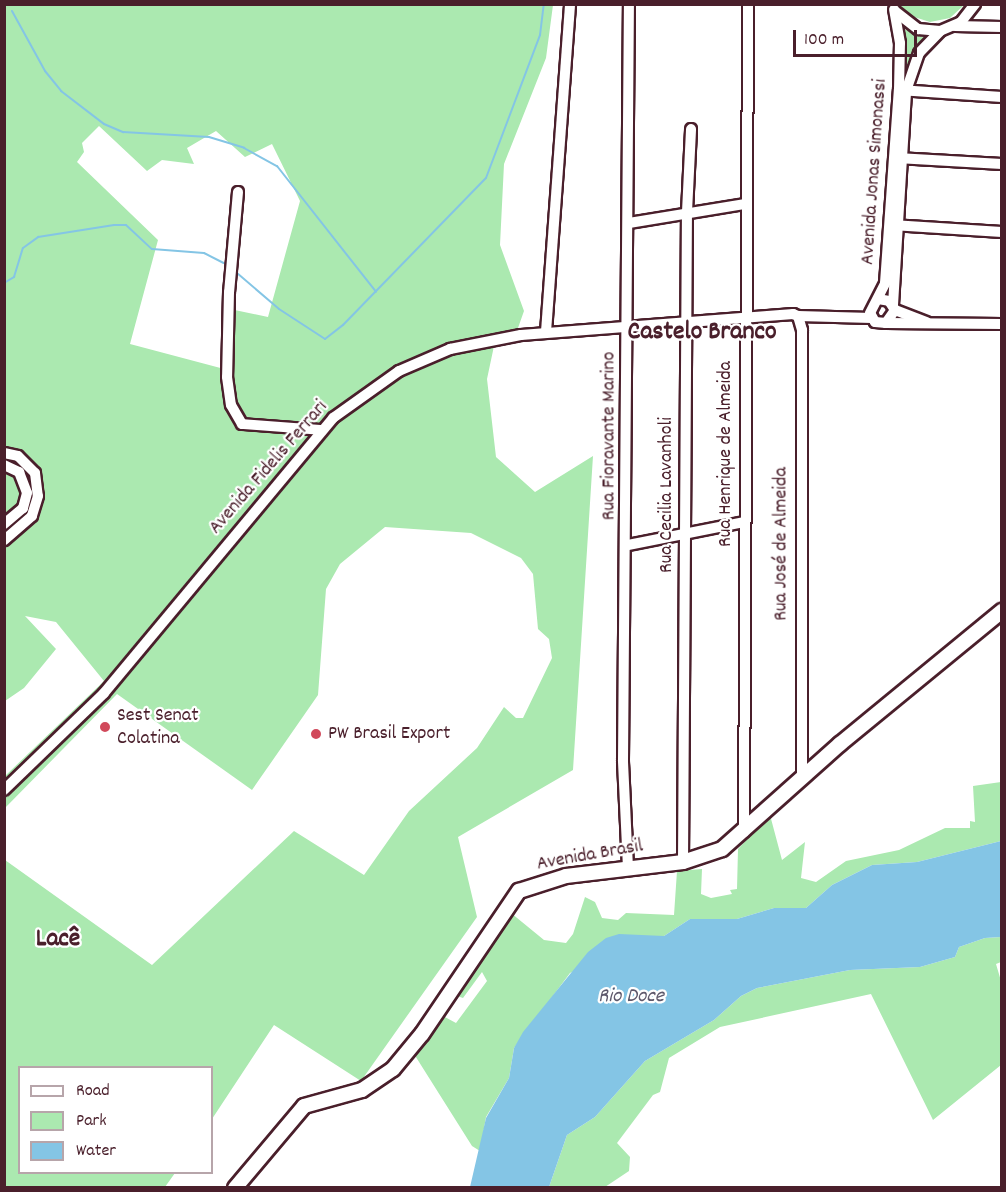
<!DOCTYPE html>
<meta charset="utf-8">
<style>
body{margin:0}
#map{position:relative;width:1006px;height:1192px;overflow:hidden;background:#fff;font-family:Dekko,sans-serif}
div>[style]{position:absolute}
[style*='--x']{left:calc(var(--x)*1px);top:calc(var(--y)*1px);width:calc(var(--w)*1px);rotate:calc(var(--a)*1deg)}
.green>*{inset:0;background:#abe9b0}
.water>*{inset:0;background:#84c5e5}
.stream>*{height:2px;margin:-1px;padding:0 1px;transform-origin:1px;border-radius:1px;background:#84c5e5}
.roads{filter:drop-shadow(2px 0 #4a1f2b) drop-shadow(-2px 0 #4a1f2b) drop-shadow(0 2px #4a1f2b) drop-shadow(0 -2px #4a1f2b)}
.minor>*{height:10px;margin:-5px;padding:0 5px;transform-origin:5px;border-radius:5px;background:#fff}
.secondary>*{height:14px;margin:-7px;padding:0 7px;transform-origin:7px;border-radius:7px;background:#fff}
.dots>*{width:16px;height:16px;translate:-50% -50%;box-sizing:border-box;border:3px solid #fff;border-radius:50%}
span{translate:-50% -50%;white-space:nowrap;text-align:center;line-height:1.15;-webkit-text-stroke:4.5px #fff;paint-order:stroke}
.street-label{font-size:20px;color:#4a1f2b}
.poi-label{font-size:20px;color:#4a1f2b}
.left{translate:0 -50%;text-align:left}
.water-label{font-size:21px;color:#5e596c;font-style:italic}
.district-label{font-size:26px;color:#4a1f2b;font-weight:700}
.frame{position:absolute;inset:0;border:6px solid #4a1f2b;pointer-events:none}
.legend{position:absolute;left:18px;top:1066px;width:195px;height:108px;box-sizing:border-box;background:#fff;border:2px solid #b7a5aa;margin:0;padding:8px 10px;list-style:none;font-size:18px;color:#4a1f2b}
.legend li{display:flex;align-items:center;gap:12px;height:30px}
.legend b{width:30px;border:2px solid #b7a5aa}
.scale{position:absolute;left:793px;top:30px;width:124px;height:27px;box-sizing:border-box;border:3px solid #4a1f2b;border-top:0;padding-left:8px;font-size:18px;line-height:21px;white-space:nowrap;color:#4a1f2b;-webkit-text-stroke:4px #fff;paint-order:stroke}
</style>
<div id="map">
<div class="green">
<i style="clip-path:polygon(evenodd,5px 5px,553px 5px,546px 58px,504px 164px,500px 245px,524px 311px,518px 328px,494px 346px,487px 379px,496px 457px,535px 492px,593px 456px,573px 770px,458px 837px,477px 917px,361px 1081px,274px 1025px,212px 1119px,212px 1068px,20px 1068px,20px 1172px,175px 1173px,165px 1187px,5px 1187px,5px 860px,152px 965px,294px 831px,364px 875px,409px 811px,477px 748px,504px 707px,516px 718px,523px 718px,552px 658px,549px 639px,538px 629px,533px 574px,521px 558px,471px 533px,385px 527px,340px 564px,326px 589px,318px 695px,252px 790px,117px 694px,5px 808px,5px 776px,104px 681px,56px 622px,25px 616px,56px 649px,24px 688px,5px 701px,5px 5px,99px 126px,147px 171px,162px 160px,194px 164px,187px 148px,216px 131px,245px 157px,272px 144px,300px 201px,268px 317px,225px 308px,228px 370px,130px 344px,158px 240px,77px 162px,84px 152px,82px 143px,99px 126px)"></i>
<i style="clip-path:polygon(900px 5px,964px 5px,950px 18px,930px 22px,911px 16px)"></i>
<i style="clip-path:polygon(901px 28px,927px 39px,914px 52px,903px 77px)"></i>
<i style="clip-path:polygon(1001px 782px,1001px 841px,917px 862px,872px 865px,832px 885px,806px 908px,774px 908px,737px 919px,690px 919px,664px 936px,648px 936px,570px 973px,514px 1048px,509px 1078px,486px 1117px,480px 1151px,472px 1146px,414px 1054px,443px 1016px,456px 1023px,487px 981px,482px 972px,463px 998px,457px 996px,511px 913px,544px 940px,566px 943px,573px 934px,585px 897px,595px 902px,602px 918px,618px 920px,626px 913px,674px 915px,677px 871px,702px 869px,701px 894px,711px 898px,732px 894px,730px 890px,737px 889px,738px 849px,770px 815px,782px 860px,805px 842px,801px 878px,816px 882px,846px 861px,899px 850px,945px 828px,970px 828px,970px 821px,975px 822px,973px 786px)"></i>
<i style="clip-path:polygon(1001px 937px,1001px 962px,996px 964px,1001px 981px,1001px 1065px,933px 1120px,871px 994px,720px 1027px,669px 1058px,660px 1092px,653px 1095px,617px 1143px,630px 1157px,629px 1171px,605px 1187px,549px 1187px,567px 1135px,595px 1117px,645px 1061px,714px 1020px,741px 996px,757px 988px,850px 970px,920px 967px,955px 957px,959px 947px,985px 938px)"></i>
</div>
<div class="water">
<i style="clip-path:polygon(1001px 841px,1001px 937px,985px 938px,959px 947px,955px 957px,920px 967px,850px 970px,757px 988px,741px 996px,714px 1020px,645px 1061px,595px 1117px,567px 1135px,549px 1187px,470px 1187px,486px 1118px,509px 1078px,514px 1048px,523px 1032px,588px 952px,606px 938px,619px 934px,664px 936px,690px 919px,737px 919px,774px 908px,806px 908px,832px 885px,872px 865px,917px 862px)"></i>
</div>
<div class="stream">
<i style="--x:12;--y:11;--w:68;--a:61.2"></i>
<i style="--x:45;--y:71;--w:26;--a:51"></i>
<i style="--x:61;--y:91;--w:54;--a:37.5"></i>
<i style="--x:104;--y:124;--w:21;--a:23"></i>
<i style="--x:123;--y:132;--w:86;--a:3.3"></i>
<i style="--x:209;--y:137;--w:37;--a:17"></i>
<i style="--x:244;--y:148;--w:38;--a:29"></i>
<i style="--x:277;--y:166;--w:160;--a:51.8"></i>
<i style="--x:237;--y:273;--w:55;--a:40.6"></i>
<i style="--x:279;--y:309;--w:55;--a:33.1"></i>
<i style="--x:325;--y:339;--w:23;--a:-38"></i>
<i style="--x:343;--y:325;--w:205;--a:-45.8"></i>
<i style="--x:486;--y:178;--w:153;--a:-69.3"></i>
<i style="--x:540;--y:35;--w:31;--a:-83"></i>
<i style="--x:4;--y:283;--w:12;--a:-31"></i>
<i style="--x:14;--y:277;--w:30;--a:-73"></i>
<i style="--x:23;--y:248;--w:19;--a:-36"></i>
<i style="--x:38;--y:237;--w:77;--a:-9"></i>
<i style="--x:114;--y:225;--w:12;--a:0"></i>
<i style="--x:126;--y:225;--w:35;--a:43"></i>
<i style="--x:152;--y:249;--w:52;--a:4.4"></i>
<i style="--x:204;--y:253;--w:22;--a:27"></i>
</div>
<div class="roads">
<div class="minor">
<i style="--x:896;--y:12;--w:28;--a:38"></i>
<i style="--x:918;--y:29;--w:22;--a:5"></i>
<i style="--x:940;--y:31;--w:23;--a:-23"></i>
<i style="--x:961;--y:22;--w:23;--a:-52"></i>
<i style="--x:955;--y:26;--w:47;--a:1.2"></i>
<i style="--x:899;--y:90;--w:103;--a:3.9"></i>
<i style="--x:897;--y:158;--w:105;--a:3.3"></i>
<i style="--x:238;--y:192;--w:100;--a:95.1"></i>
<i style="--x:229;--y:292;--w:85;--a:91.3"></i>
<i style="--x:227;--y:377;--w:28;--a:82"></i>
<i style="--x:231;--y:405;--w:22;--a:60"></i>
<i style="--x:242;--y:424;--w:80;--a:4.3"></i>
<i style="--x:629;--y:223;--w:118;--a:-9.3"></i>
<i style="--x:892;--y:225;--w:110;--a:3.6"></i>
<i style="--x:878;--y:299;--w:11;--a:10"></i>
<i style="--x:889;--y:301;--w:11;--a:56"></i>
<i style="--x:895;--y:310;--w:16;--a:125"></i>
<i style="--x:886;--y:323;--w:11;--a:-175"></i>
<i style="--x:875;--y:322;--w:10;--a:-119"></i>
<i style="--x:870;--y:313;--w:34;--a:-63"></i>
<i style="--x:885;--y:283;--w:194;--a:-85.9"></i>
<i style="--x:899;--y:90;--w:47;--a:-88.8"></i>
<i style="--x:900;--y:43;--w:34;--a:-100"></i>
<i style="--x:893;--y:305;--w:214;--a:-86.5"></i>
<i style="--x:906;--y:91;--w:40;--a:-71.1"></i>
<i style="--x:919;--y:53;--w:30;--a:-46"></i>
<i style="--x:895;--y:310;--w:34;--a:21"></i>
<i style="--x:798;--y:316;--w:74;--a:1.5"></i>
<i style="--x:886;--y:323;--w:116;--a:0.5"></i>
<i style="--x:546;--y:332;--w:329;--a:-85.8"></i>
<i style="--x:4;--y:453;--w:14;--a:12"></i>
<i style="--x:18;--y:456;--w:24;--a:45"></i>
<i style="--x:35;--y:473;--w:23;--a:83"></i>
<i style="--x:38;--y:496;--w:21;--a:107"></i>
<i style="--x:32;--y:516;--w:37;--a:139"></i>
<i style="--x:4;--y:465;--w:17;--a:25"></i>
<i style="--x:19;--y:472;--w:22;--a:69"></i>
<i style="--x:27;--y:493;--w:16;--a:105"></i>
<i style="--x:23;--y:508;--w:25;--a:140"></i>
<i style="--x:628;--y:545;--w:118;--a:-11.2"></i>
<i style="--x:4;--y:790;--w:139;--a:-44.1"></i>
<i style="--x:104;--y:693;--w:358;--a:-50.2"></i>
<i style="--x:333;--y:418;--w:81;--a:-35.5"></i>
<i style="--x:399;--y:371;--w:56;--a:-23.3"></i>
<i style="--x:450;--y:349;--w:72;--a:-11.2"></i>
<i style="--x:521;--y:335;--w:273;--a:-4.4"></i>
<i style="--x:793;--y:314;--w:5;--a:22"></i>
<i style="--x:798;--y:316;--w:15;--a:74"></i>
<i style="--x:802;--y:330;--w:449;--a:90"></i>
<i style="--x:744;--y:832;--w:828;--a:-89.72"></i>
<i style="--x:683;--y:862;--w:650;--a:-89.65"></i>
<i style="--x:687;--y:212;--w:83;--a:-87.2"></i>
<i style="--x:628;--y:868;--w:108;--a:-92.7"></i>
<i style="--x:623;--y:760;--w:756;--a:-89.55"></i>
</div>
<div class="secondary">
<i style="--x:235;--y:1188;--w:107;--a:-49.9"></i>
<i style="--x:304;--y:1106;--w:60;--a:-15.4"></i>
<i style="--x:362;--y:1090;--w:37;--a:-34"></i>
<i style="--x:393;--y:1069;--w:45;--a:-50.4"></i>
<i style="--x:422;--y:1034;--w:173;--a:-55.9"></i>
<i style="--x:519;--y:891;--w:49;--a:-17.7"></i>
<i style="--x:566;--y:876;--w:118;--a:-6.8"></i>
<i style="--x:683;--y:862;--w:41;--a:-18.4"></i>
<i style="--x:722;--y:849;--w:158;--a:-41.7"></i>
<i style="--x:840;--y:744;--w:210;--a:-39.4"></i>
</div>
</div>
<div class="dots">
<i style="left:105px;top:727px;background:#d1495b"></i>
<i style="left:316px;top:734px;background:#d1495b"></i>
</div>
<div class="street-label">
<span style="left:875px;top:172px;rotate:-86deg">Avenida Jonas Simonassi</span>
<span style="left:610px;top:436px;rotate:-90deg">Rua Fioravante Marino</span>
<span style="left:726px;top:454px;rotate:-90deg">Rua Henrique de Almeida</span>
<span style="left:269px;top:468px;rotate:-49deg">Avenida Fidelis Ferrari</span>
<span style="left:667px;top:495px;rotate:-90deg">Rua Cecilia Lavanholi</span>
<span style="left:782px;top:544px;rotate:-90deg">Rua José de Almeida</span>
<span style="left:590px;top:856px;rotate:-10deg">Avenida Brasil</span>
</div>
<div class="poi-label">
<span class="left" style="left:117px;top:728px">Sest Senat<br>Colatina</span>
<span class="left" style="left:328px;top:734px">PW Brasil Export</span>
</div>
<div class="water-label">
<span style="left:631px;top:997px">Rio Doce</span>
</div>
<div class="district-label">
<span style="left:702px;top:333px">Castelo Branco</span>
<span style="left:58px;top:940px">Lacê</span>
</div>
<div class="frame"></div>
<ul class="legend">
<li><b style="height:8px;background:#fff"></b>Road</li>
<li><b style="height:16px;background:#abe9b0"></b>Park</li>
<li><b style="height:16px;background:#84c5e5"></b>Water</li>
</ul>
<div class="scale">100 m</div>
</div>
